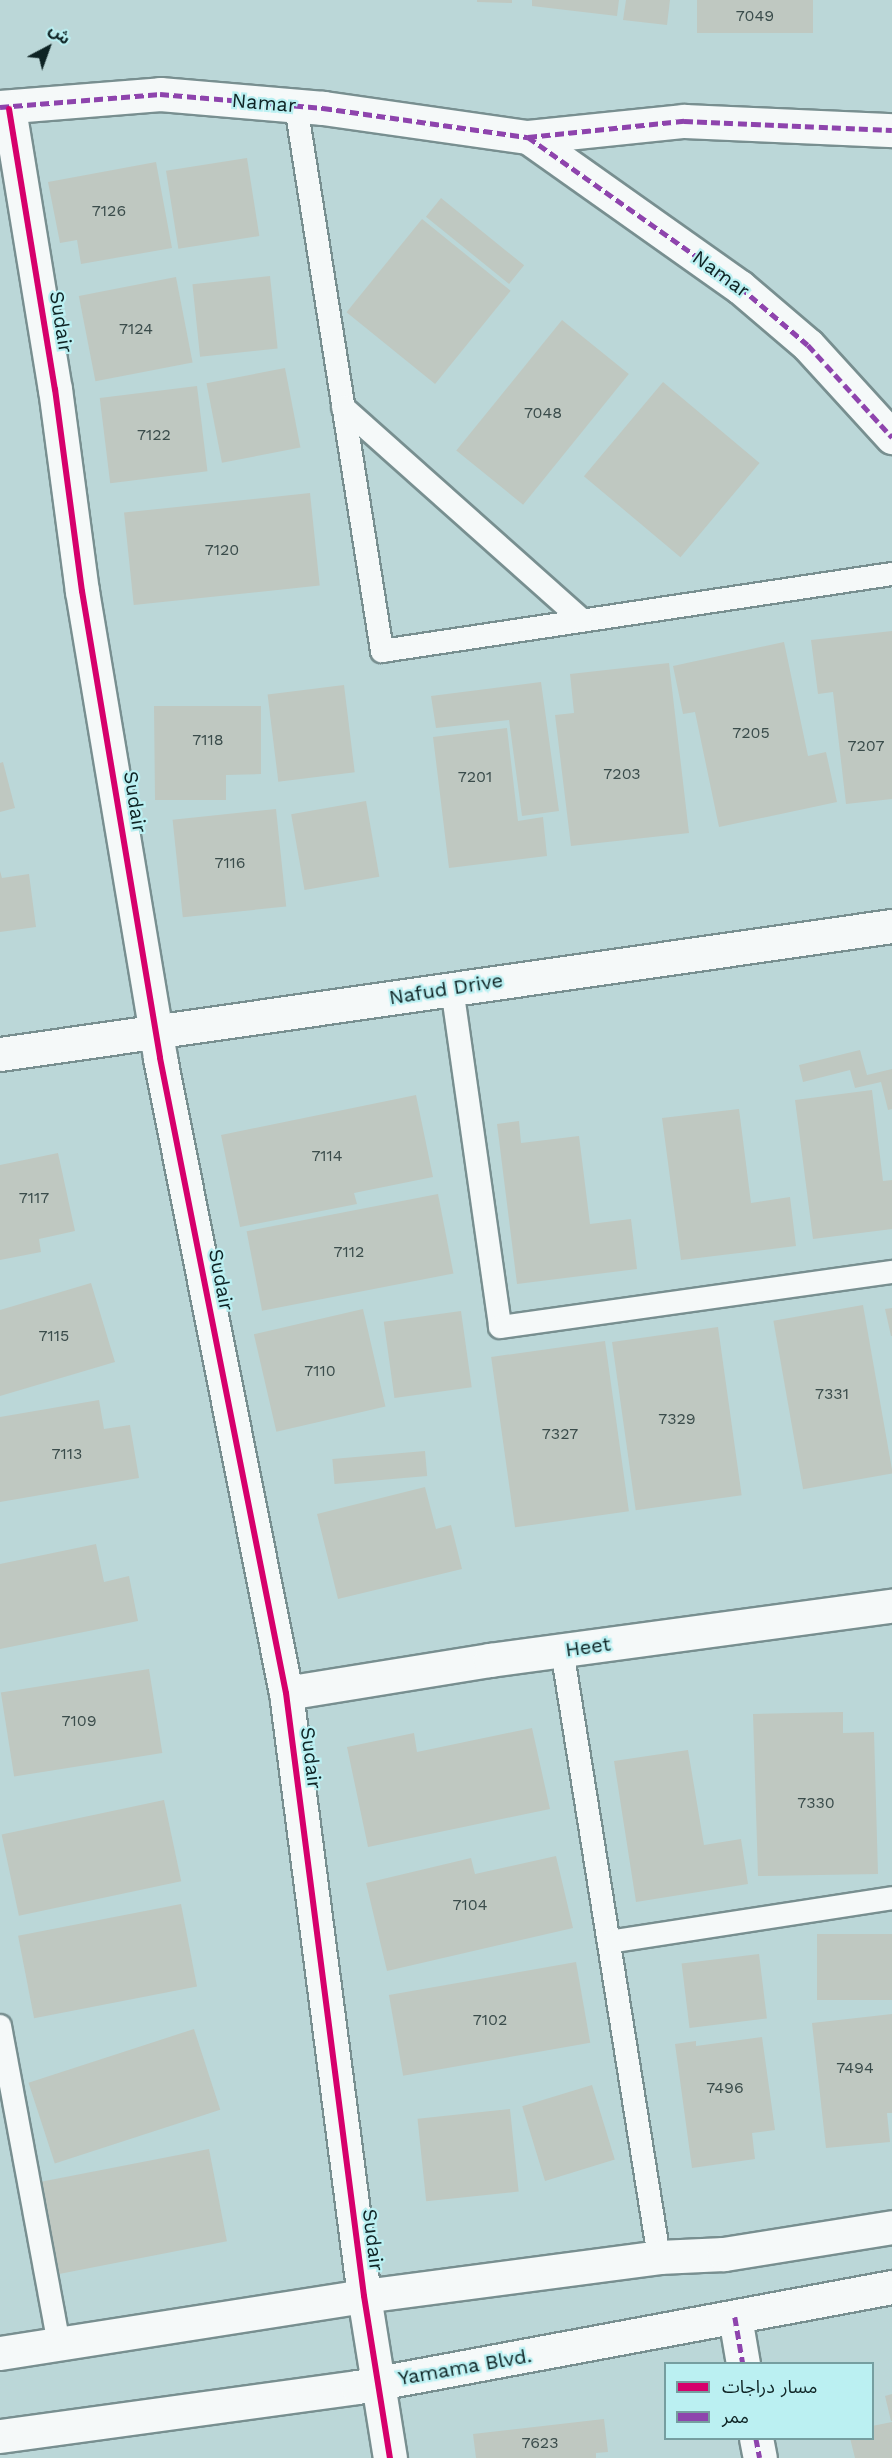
<!DOCTYPE html>
<meta charset="utf-8">
<style>
body{margin:0}
#map{position:relative;width:892px;height:2458px;overflow:hidden;background:#bbd7d8;font-family:"Work Sans","Noto Sans Arabic",sans-serif}
div>[style]{position:absolute}
[style*='--x']{left:calc(var(--x)*1px);top:calc(var(--y)*1px);width:calc(var(--w)*1px);rotate:calc(var(--a)*1deg)}
.building>*{inset:0;background:#bfc8c1;transform-origin:0 0}
.roads{filter:drop-shadow(2px 0 #788f90) drop-shadow(-2px 0 #788f90) drop-shadow(0 2px #788f90) drop-shadow(0 -2px #788f90)}
.lane>*{height:22px;margin:-11px;padding:0 11px;transform-origin:11px;border-radius:11px;background:#f5f9f9}
.street>*{height:33px;margin:-16.5px;padding:0 16.5px;transform-origin:16.5px;border-radius:16.5px;background:#f5f9f9}
.secondary>*{height:33px;margin:-16.5px;padding:0 16.5px;transform-origin:16.5px;border-radius:16.5px;background:#f5f9f9}
.quiet>*{height:4.5px;margin-top:-2.25px;transform-origin:0;background:repeating-linear-gradient(90deg,#8e44ad 0 9px,transparent 0 13.5px)}
.cycleway>*{height:6px;margin:-3px;padding:0 3px;transform-origin:3px;border-radius:3px;background:#d6006c}
span{translate:-50% -50%;white-space:nowrap;text-align:center;line-height:1.15;-webkit-text-stroke:4.5px #bbf0f2;paint-order:stroke}
.number-label{font-size:16px;color:#3a4c4b}
.number-label span{-webkit-text-stroke-width:0}
.street-label{font-size:20px;color:#0e2324}
.legend{position:absolute;left:664px;top:2362px;width:210px;height:78px;box-sizing:border-box;background:#bbf0f2;border:2px solid #769ea0;margin:0;padding:8px 10px;list-style:none;font-size:18px;color:#0e2324}
.legend li{display:flex;align-items:center;gap:12px;height:30px}
.legend b{width:30px;border:2px solid #769ea0}
.north{position:absolute;left:18px;top:18px;width:60px;height:60px;-webkit-text-stroke:4px #bbf0f2;paint-order:stroke;rotate:41deg;font-size:16px;font-weight:700;line-height:24px;text-align:center;color:#0e2324}
.north::after{content:'';display:block;margin:auto;width:21px;height:27px;background:#0e2324;clip-path:polygon(50% 0,100% 100%,50% 72%,0 100%)}
</style>
<div id="map">
<div class="building">
<i style="clip-path:polygon(477px 0,512px 0,512px 3px,477px 2px)"></i>
<i style="clip-path:polygon(532px 0,619px 0,617px 16px,532px 6px)"></i>
<i style="clip-path:polygon(626px 0,670px 0,667px 25px,623px 20px)"></i>
<i style="left:697px;top:0;width:116px;height:33px"></i>
<i style="left:247px;top:158px;width:79px;height:82px;rotate:81deg"></i>
<i style="clip-path:polygon(156px 162px,172px 248px,81px 264px,77px 240px,60px 243px,48px 182px)"></i>
<i style="left:441px;top:198px;width:107px;height:24px;rotate:39deg"></i>
<i style="left:422px;top:219px;width:114px;height:120px;rotate:39deg"></i>
<i style="left:270px;top:276px;width:73px;height:78px;rotate:84deg"></i>
<i style="left:176px;top:277px;width:87px;height:99px;rotate:79deg"></i>
<i style="left:562px;top:320px;width:86px;height:168px;rotate:39deg"></i>
<i style="left:285px;top:368px;width:81px;height:80px;rotate:79deg"></i>
<i style="left:663px;top:382px;width:126px;height:123px;rotate:40deg"></i>
<i style="left:197px;top:386px;width:86px;height:98px;rotate:83deg"></i>
<i style="left:310px;top:493px;width:93px;height:187px;rotate:84deg"></i>
<i style="clip-path:polygon(892px 631px,892px 799px,846px 804px,833px 692px,818px 694px,811px 640px)"></i>
<i style="clip-path:polygon(784px 642px,808px 756px,826px 752px,837px 802px,719px 827px,695px 712px,683px 714px,673px 666px)"></i>
<i style="clip-path:polygon(669px 663px,689px 833px,571px 846px,555px 715px,574px 713px,570px 674px)"></i>
<i style="clip-path:polygon(541px 682px,559px 811px,522px 816px,509px 720px,436px 728px,431px 696px)"></i>
<i style="left:344px;top:685px;width:88px;height:77px;rotate:83deg"></i>
<i style="clip-path:polygon(154px 706px,261px 706px,261px 774px,226px 775px,226px 800px,155px 800px)"></i>
<i style="clip-path:polygon(507px 728px,518px 821px,543px 817px,547px 856px,449px 868px,433px 737px)"></i>
<i style="clip-path:polygon(3px 762px,15px 808px,0 812px,0 763px)"></i>
<i style="left:366px;top:801px;width:77px;height:76px;rotate:80deg"></i>
<i style="left:276px;top:809px;width:98px;height:104px;rotate:84deg"></i>
<i style="clip-path:polygon(0 871px,2px 878px,29px 874px,36px 927px,0 932px)"></i>
<i style="clip-path:polygon(860px 1050px,867px 1075px,892px 1069px,892px 1109px,888px 1110px,881px 1082px,855px 1088px,850px 1070px,803px 1082px,799px 1065px)"></i>
<i style="clip-path:polygon(872px 1090px,883px 1181px,892px 1180px,892px 1229px,813px 1239px,795px 1100px)"></i>
<i style="clip-path:polygon(416px 1095px,433px 1177px,354px 1193px,357px 1204px,240px 1227px,221px 1135px)"></i>
<i style="clip-path:polygon(739px 1109px,751px 1203px,790px 1197px,796px 1246px,681px 1260px,662px 1118px)"></i>
<i style="clip-path:polygon(519px 1121px,521px 1143px,579px 1136px,590px 1224px,631px 1219px,637px 1269px,517px 1284px,497px 1124px)"></i>
<i style="clip-path:polygon(58px 1153px,75px 1231px,39px 1239px,41px 1252px,0 1260px,0 1165px)"></i>
<i style="left:438px;top:1194px;width:81px;height:195px;rotate:79deg"></i>
<i style="clip-path:polygon(91px 1283px,115px 1362px,0 1396px,0 1310px)"></i>
<i style="left:863px;top:1305px;width:171px;height:91px;rotate:80deg"></i>
<i style="clip-path:polygon(892px 1308px,892px 1336px,891px 1336px,885px 1309px)"></i>
<i style="left:363px;top:1309px;width:100px;height:112px;rotate:77deg"></i>
<i style="left:461px;top:1311px;width:77px;height:78px;rotate:82deg"></i>
<i style="left:718px;top:1327px;width:170px;height:107px;rotate:82deg"></i>
<i style="left:605px;top:1341px;width:172px;height:115px;rotate:82deg"></i>
<i style="clip-path:polygon(99px 1400px,104px 1429px,130px 1425px,139px 1478px,0 1502px,0 1417px)"></i>
<i style="left:425px;top:1451px;width:25px;height:93px;rotate:85deg"></i>
<i style="clip-path:polygon(425px 1487px,436px 1529px,451px 1525px,462px 1569px,338px 1599px,317px 1514px)"></i>
<i style="clip-path:polygon(96px 1544px,104px 1582px,129px 1576px,138px 1621px,0 1649px,0 1564px)"></i>
<i style="left:149px;top:1669px;width:85px;height:150px;rotate:81deg"></i>
<i style="clip-path:polygon(843px 1712px,843px 1733px,874px 1732px,878px 1874px,758px 1876px,753px 1714px)"></i>
<i style="clip-path:polygon(532px 1728px,550px 1809px,368px 1847px,347px 1747px,414px 1733px,417px 1752px)"></i>
<i style="clip-path:polygon(688px 1750px,704px 1845px,741px 1839px,748px 1884px,636px 1902px,614px 1761px)"></i>
<i style="left:164px;top:1800px;width:83px;height:166px;rotate:78deg"></i>
<i style="clip-path:polygon(556px 1856px,573px 1928px,387px 1971px,366px 1883px,471px 1858px,475px 1874px)"></i>
<i style="left:181px;top:1904px;width:84px;height:166px;rotate:79deg"></i>
<i style="left:892px;top:1934px;width:66px;height:75px;rotate:90deg"></i>
<i style="left:759px;top:1954px;width:65px;height:78px;rotate:83deg"></i>
<i style="left:576px;top:1962px;width:82px;height:190px;rotate:80deg"></i>
<i style="clip-path:polygon(892px 2014px,892px 2113px,887px 2113px,890px 2142px,826px 2148px,812px 2023px)"></i>
<i style="left:194px;top:2029px;width:85px;height:174px;rotate:72deg"></i>
<i style="clip-path:polygon(762px 2037px,775px 2130px,752px 2133px,755px 2159px,692px 2168px,675px 2044px,696px 2041px,696px 2046px)"></i>
<i style="left:592px;top:2085px;width:78px;height:73px;rotate:73deg"></i>
<i style="left:510px;top:2109px;width:83px;height:93px;rotate:84deg"></i>
<i style="left:209px;top:2149px;width:94px;height:171px;rotate:79deg"></i>
<i style="clip-path:polygon(892px 2394px,892px 2421px,891px 2421px,885px 2396px)"></i>
<i style="clip-path:polygon(604px 2419px,608px 2452px,596px 2453px,596px 2458px,476px 2458px,473px 2434px)"></i>
<i style="clip-path:polygon(892px 2422px,892px 2458px,855px 2458px,850px 2438px,872px 2438px,872px 2426px)"></i>
</div>
<div class="roads">
<div class="lane">
<i style="--x:296;--y:106;--w:552;--a:81.03"></i>
<i style="--x:382;--y:651;--w:516;--a:-8.59"></i>
<i style="--x:343;--y:407;--w:320;--a:41.7"></i>
<i style="--x:452;--y:988;--w:342;--a:81.9"></i>
<i style="--x:500;--y:1327;--w:396;--a:-8"></i>
<i style="--x:562;--y:1650;--w:615;--a:80.92"></i>
<i style="--x:609;--y:1942;--w:286;--a:-8.8"></i>
<i style="--x:0;--y:2026;--w:323;--a:79.5"></i>
</div>
<div class="street">
<i style="--x:0;--y:107;--w:161;--a:-4.6"></i>
<i style="--x:160;--y:94;--w:164;--a:4.9"></i>
<i style="--x:323;--y:108;--w:207;--a:8.1"></i>
<i style="--x:528;--y:137;--w:260;--a:35.3"></i>
<i style="--x:740;--y:287;--w:89;--a:40.5"></i>
<i style="--x:808;--y:345;--w:125;--a:47.6"></i>
<i style="--x:9;--y:109;--w:284;--a:80.7"></i>
<i style="--x:55;--y:389;--w:204;--a:82.4"></i>
<i style="--x:82;--y:591;--w:473;--a:80.5"></i>
<i style="--x:160;--y:1058;--w:647;--a:78.78"></i>
<i style="--x:286;--y:1693;--w:608;--a:82.63"></i>
<i style="--x:364;--y:2296;--w:164;--a:80.9"></i>
<i style="--x:528;--y:137;--w:157;--a:-5.9"></i>
<i style="--x:684;--y:121;--w:208;--a:2.5"></i>
<i style="--x:0;--y:1054;--w:901;--a:-8.17"></i>
<i style="--x:286;--y:1693;--w:207;--a:-9.2"></i>
<i style="--x:490;--y:1660;--w:406;--a:-7.7"></i>
<i style="--x:735;--y:2317;--w:48;--a:80.3"></i>
<i style="--x:756;--y:2438;--w:20;--a:79"></i>
</div>
<div class="secondary">
<i style="--x:0;--y:2353;--w:368;--a:-8.9"></i>
<i style="--x:364;--y:2296;--w:298;--a:-7.5"></i>
<i style="--x:659;--y:2257;--w:65;--a:-2.6"></i>
<i style="--x:724;--y:2254;--w:170;--a:-9.1"></i>
<i style="--x:0;--y:2436;--w:360;--a:-7.8"></i>
<i style="--x:357;--y:2387;--w:544;--a:-10.59"></i>
</div>
</div>
<div class="quiet">
<i style="--x:0;--y:107;--w:161;--a:-4.6"></i>
<i style="--x:160;--y:94;--w:164;--a:4.9"></i>
<i style="--x:323;--y:108;--w:207;--a:8.1"></i>
<i style="--x:528;--y:137;--w:260;--a:35.3"></i>
<i style="--x:740;--y:287;--w:89;--a:40.5"></i>
<i style="--x:808;--y:345;--w:125;--a:47.6"></i>
<i style="--x:528;--y:137;--w:157;--a:-5.9"></i>
<i style="--x:684;--y:121;--w:208;--a:2.5"></i>
<i style="--x:735;--y:2317;--w:48;--a:80.3"></i>
<i style="--x:756;--y:2438;--w:20;--a:79"></i>
</div>
<div class="cycleway">
<i style="--x:9;--y:109;--w:284;--a:80.7"></i>
<i style="--x:55;--y:389;--w:204;--a:82.4"></i>
<i style="--x:82;--y:591;--w:473;--a:80.5"></i>
<i style="--x:160;--y:1058;--w:647;--a:78.78"></i>
<i style="--x:286;--y:1693;--w:608;--a:82.63"></i>
<i style="--x:364;--y:2296;--w:164;--a:80.9"></i>
</div>
<div class="number-label">
<span style="left:755px;top:16px">7049</span>
<span style="left:109px;top:211px">7126</span>
<span style="left:136px;top:329px">7124</span>
<span style="left:543px;top:413px">7048</span>
<span style="left:154px;top:435px">7122</span>
<span style="left:222px;top:550px">7120</span>
<span style="left:751px;top:733px">7205</span>
<span style="left:208px;top:740px">7118</span>
<span style="left:866px;top:746px">7207</span>
<span style="left:622px;top:774px">7203</span>
<span style="left:475px;top:777px">7201</span>
<span style="left:230px;top:863px">7116</span>
<span style="left:327px;top:1156px">7114</span>
<span style="left:34px;top:1198px">7117</span>
<span style="left:349px;top:1252px">7112</span>
<span style="left:54px;top:1336px">7115</span>
<span style="left:320px;top:1371px">7110</span>
<span style="left:832px;top:1394px">7331</span>
<span style="left:677px;top:1419px">7329</span>
<span style="left:560px;top:1434px">7327</span>
<span style="left:67px;top:1454px">7113</span>
<span style="left:79px;top:1721px">7109</span>
<span style="left:816px;top:1803px">7330</span>
<span style="left:470px;top:1905px">7104</span>
<span style="left:490px;top:2020px">7102</span>
<span style="left:855px;top:2068px">7494</span>
<span style="left:725px;top:2088px">7496</span>
<span style="left:540px;top:2443px">7623</span>
</div>
<div class="street-label">
<span style="left:264px;top:103px;rotate:5deg">Namar</span>
<span style="left:721px;top:274px;rotate:36deg">Namar</span>
<span style="left:61px;top:322px;rotate:81deg">Sudair</span>
<span style="left:135px;top:802px;rotate:81deg">Sudair</span>
<span style="left:446px;top:989px;rotate:-9deg">Nafud Drive</span>
<span style="left:221px;top:1280px;rotate:79deg">Sudair</span>
<span style="left:588px;top:1647px;rotate:-8deg">Heet</span>
<span style="left:311px;top:1758px;rotate:83deg">Sudair</span>
<span style="left:373px;top:2240px;rotate:83deg">Sudair</span>
<span style="left:465px;top:2367px;rotate:-10deg">Yamama Blvd.</span>
</div>
<ul class="legend">
<li><b style="height:8px;background:#d6006c"></b>مسار دراجات</li>
<li><b style="height:8px;background:#8e44ad"></b>ممر</li>
</ul>
<div class="north">ش</div>
</div>
